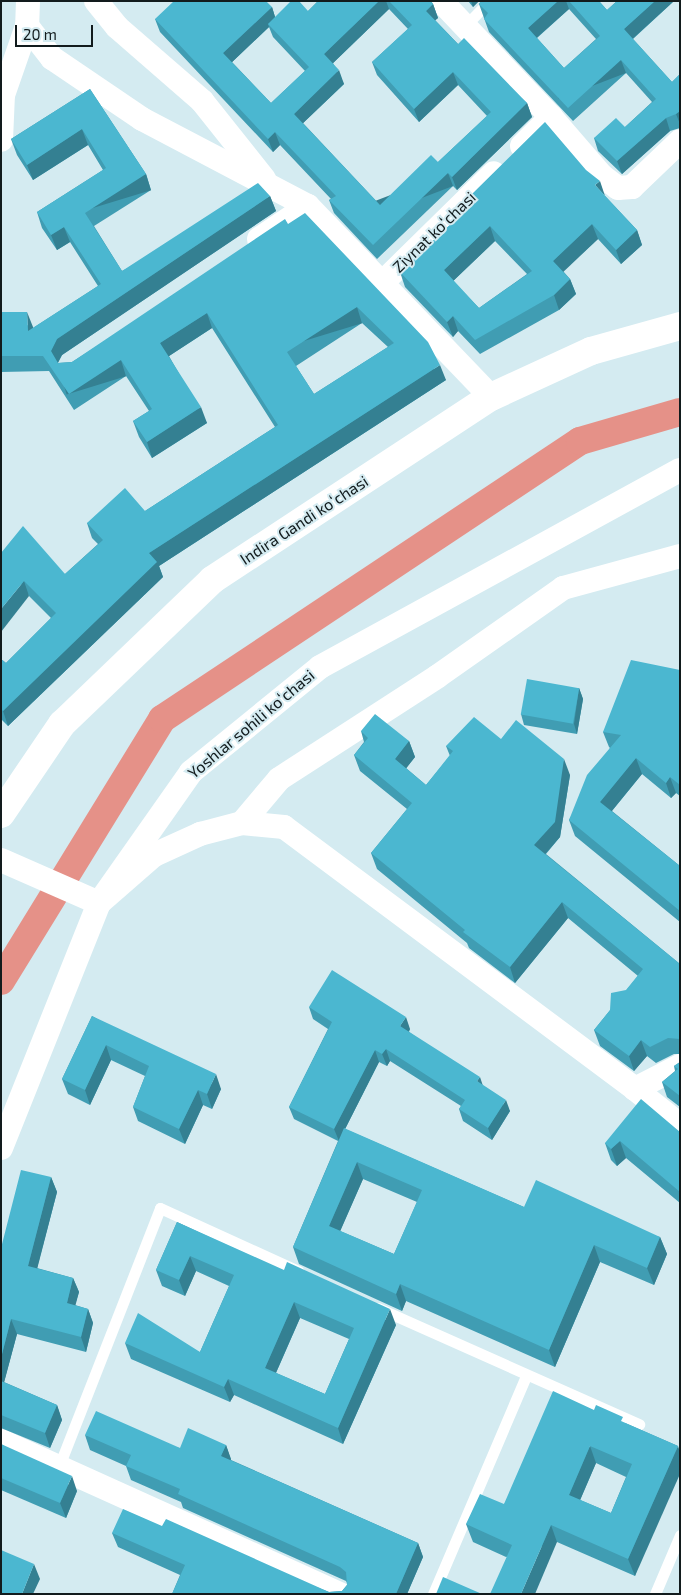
<!DOCTYPE html>
<meta charset="utf-8">
<style>
body{margin:0}
#map{position:relative;width:681px;height:1595px;overflow:hidden;background:#d4ebf1;font-family:"Exo 2",sans-serif}
div>[style]{position:absolute}
[style*='--x']{left:calc(var(--x)*1px);top:calc(var(--y)*1px);width:calc(var(--w)*1px);rotate:calc(var(--a)*1deg)}
.canal>*{height:28px;margin:-14px;padding:0 14px;transform-origin:14px;border-radius:14px;background:#e59188}
.service>*{height:11px;margin:-5.5px;padding:0 5.5px;transform-origin:5.5px;border-radius:5.5px;background:#fff}
.minor>*{height:24px;margin:-12px;padding:0 12px;transform-origin:12px;border-radius:12px;background:#fff}
.tertiary>*{height:28px;margin:-14px;padding:0 14px;transform-origin:14px;border-radius:14px;background:#fff}
.wall>*{inset:0;background:#409db3}
.shaded-wall>*{inset:0;background:#348092;transform-origin:0 0}
.building>*{inset:0;background:#4bb7d0;transform-origin:0 0}
span{translate:-50% -50%;white-space:nowrap;text-align:center;line-height:1.15;-webkit-text-stroke:4px #d4ebf1;paint-order:stroke}
.street-label{font-size:16px;color:#121b1d}
.frame{position:absolute;inset:0;border:2px solid #121b1d;pointer-events:none}
.scale{position:absolute;left:15px;top:25px;width:78px;height:22px;box-sizing:border-box;border:2px solid #121b1d;border-top:0;padding-left:6px;font-size:15px;line-height:18px;white-space:nowrap;color:#121b1d;-webkit-text-stroke:4px #d4ebf1;paint-order:stroke}
</style>
<div id="map">
<div class="canal">
<i style="--x:1;--y:981;--w:308;--a:-58.4"></i>
<i style="--x:162;--y:719;--w:502;--a:-33.63"></i>
<i style="--x:580;--y:441;--w:104;--a:-16.2"></i>
</div>
<div class="service">
<i style="--x:465;--y:26;--w:35;--a:-46"></i>
<i style="--x:378;--y:1308;--w:286;--a:24"></i>
<i style="--x:59;--y:1466;--w:277;--a:-68.6"></i>
<i style="--x:160;--y:1208;--w:152;--a:24.5"></i>
<i style="--x:433;--y:1594;--w:237;--a:-66.9"></i>
<i style="--x:655;--y:1594;--w:64;--a:-67"></i>
</div>
<div class="minor">
<i style="--x:28;--y:1;--w:25;--a:92"></i>
<i style="--x:27;--y:26;--w:41;--a:52"></i>
<i style="--x:52;--y:58;--w:109;--a:34.1"></i>
<i style="--x:142;--y:119;--w:187;--a:27.7"></i>
<i style="--x:308;--y:206;--w:265;--a:46.2"></i>
<i style="--x:96;--y:1;--w:33;--a:51"></i>
<i style="--x:117;--y:27;--w:113;--a:41"></i>
<i style="--x:202;--y:101;--w:100;--a:51.5"></i>
<i style="--x:441;--y:1;--w:160;--a:46.5"></i>
<i style="--x:551;--y:117;--w:41;--a:135"></i>
<i style="--x:551;--y:117;--w:78;--a:49.2"></i>
<i style="--x:602;--y:176;--w:20;--a:37"></i>
<i style="--x:618;--y:188;--w:14;--a:-4"></i>
<i style="--x:632;--y:187;--w:66;--a:-43.8"></i>
<i style="--x:1;--y:140;--w:45;--a:-87.5"></i>
<i style="--x:3;--y:95;--w:73;--a:-70.8"></i>
<i style="--x:259;--y:239;--w:59;--a:-34"></i>
<i style="--x:381;--y:284;--w:158;--a:-44.5"></i>
<i style="--x:242;--y:823;--w:57;--a:-49.9"></i>
<i style="--x:279;--y:779;--w:189;--a:-32.9"></i>
<i style="--x:438;--y:676;--w:153;--a:-35.1"></i>
<i style="--x:563;--y:588;--w:121;--a:-15.3"></i>
<i style="--x:1;--y:860;--w:107;--a:23.7"></i>
<i style="--x:99;--y:903;--w:73;--a:-41.1"></i>
<i style="--x:154;--y:855;--w:51;--a:-24.5"></i>
<i style="--x:200;--y:834;--w:43;--a:-14.7"></i>
<i style="--x:242;--y:823;--w:42;--a:5.4"></i>
<i style="--x:284;--y:827;--w:438;--a:36.7"></i>
<i style="--x:635;--y:1089;--w:51;--a:-27.1"></i>
<i style="--x:635;--y:1089;--w:58;--a:38.7"></i>
<i style="--x:1;--y:1148;--w:264;--a:-68.2"></i>
<i style="--x:99;--y:903;--w:160;--a:-54.9"></i>
<i style="--x:191;--y:772;--w:166;--a:-39.1"></i>
<i style="--x:320;--y:667;--w:410;--a:-28.7"></i>
<i style="--x:1;--y:1441;--w:372;--a:24.3"></i>
</div>
<div class="tertiary">
<i style="--x:1;--y:814;--w:109;--a:-55.9"></i>
<i style="--x:62;--y:724;--w:208;--a:-43.8"></i>
<i style="--x:212;--y:580;--w:334;--a:-33.3"></i>
<i style="--x:491;--y:397;--w:110;--a:-24.7"></i>
<i style="--x:591;--y:351;--w:92;--a:-15.7"></i>
</div>
<div class="wall">
<i style="clip-path:polygon(evenodd,318px 1px,431px 1px,433px 4px,438px 18px,435px 20px,458px 44px,527px 103px,532px 117px,457px 190px,453px 186px,377px 259px,334px 213px,329px 200px,331px 199px,280px 145px,273px 152px,160px 32px,155px 19px,272px 7px,275px 17px,308px 11px,318px 1px,389px 9px,408px 29px,372px 62px,377px 75px,419px 122px,458px 85px,487px 116px,438px 162px,380px 205px,303px 123px,344px 84px,333px 63px,389px 9px,318px 1px,269px 27px,273px 37px,305px 71px,271px 103px,232px 62px,269px 27px)"></i>
<i style="clip-path:polygon(468px 1px,479px 1px,473px 7px)"></i>
<i style="clip-path:polygon(evenodd,481px 1px,599px 1px,607px 10px,617px 1px,674px 1px,633px 39px,672px 82px,680px 74px,680px 128px,670px 131px,622px 174px,598px 151px,594px 138px,625px 127px,652px 102px,626px 73px,573px 121px,489px 32px,479px 4px,481px 1px,569px 9px,596px 39px,564px 68px,537px 38px,569px 9px)"></i>
<i style="clip-path:polygon(evenodd,90px 89px,146px 174px,151px 190px,94px 226px,122px 271px,270px 196px,276px 211px,62px 355px,58px 363px,72px 362px,288px 224px,446px 380px,159px 566px,163px 577px,8px 726px,1px 719px,1px 659px,6px 663px,51px 618px,29px 596px,1px 553px,65px 574px,98px 544px,92px 538px,87px 523px,145px 511px,275px 427px,212px 328px,169px 356px,207px 423px,152px 458px,139px 437px,133px 421px,149px 411px,126px 376px,74px 410px,49px 371px,1px 372px,1px 312px,33px 328px,98px 286px,70px 242px,57px 250px,42px 228px,37px 212px,103px 170px,88px 145px,33px 180px,17px 155px,11px 139px,90px 89px,362px 323px,388px 347px,314px 394px,296px 366px,362px 323px)"></i>
<i style="clip-path:polygon(evenodd,471px 195px,605px 196px,637px 230px,642px 245px,621px 264px,598px 239px,563px 271px,570px 279px,576px 294px,559px 310px,480px 354px,458px 331px,453px 337px,405px 287px,400px 272px,474px 203px,471px 195px,495px 241px,527px 274px,479px 308px,453px 281px,495px 241px)"></i>
<i style="clip-path:polygon(680px 670px,680px 796px,676px 793px,671px 798px,642px 774px,612px 811px,680px 866px,680px 922px,575px 836px,569px 820px,610px 748px,609px 747px,603px 732px)"></i>
<i style="clip-path:polygon(579px 688px,583px 699px,577px 734px,524px 725px,521px 714px)"></i>
<i style="clip-path:polygon(361px 731px,409px 741px,415px 757px,406px 768px,426px 785px,450px 756px,446px 746px,501px 739px,570px 775px,560px 837px,546px 854px,680px 964px,680px 1054px,674px 1054px,656px 1063px,647px 1056px,634px 1071px,600px 1046px,594px 1030px,638px 976px,568px 918px,515px 983px,469px 948px,467px 943px,377px 869px,371px 853px,407px 809px,360px 771px,354px 755px,364px 742px)"></i>
<i style="clip-path:polygon(evenodd,309px 1007px,410px 1029px,409px 1032px,482px 1085px,510px 1111px,492px 1140px,463px 1121px,459px 1109px,461px 1106px,390px 1061px,387px 1066px,379px 1062px,345px 1129px,524px 1207px,660px 1237px,667px 1254px,654px 1285px,600px 1262px,555px 1367px,406px 1301px,402px 1311px,299px 1264px,293px 1247px,338px 1141px,294px 1119px,289px 1107px,328px 1029px,313px 1019px,309px 1007px,363px 1179px,417px 1202px,394px 1254px,340px 1231px,363px 1179px)"></i>
<i style="clip-path:polygon(92px 1016px,221px 1089px,212px 1109px,203px 1105px,185px 1144px,138px 1121px,133px 1107px,145px 1076px,111px 1060px,90px 1105px,68px 1094px,62px 1079px)"></i>
<i style="clip-path:polygon(680px 1062px,680px 1107px,667px 1097px,662px 1082px,675px 1071px,674px 1066px)"></i>
<i style="clip-path:polygon(680px 1132px,680px 1203px,626px 1158px,617px 1166px,611px 1160px,605px 1143px)"></i>
<i style="clip-path:polygon(51px 1177px,57px 1192px,37px 1268px,73px 1278px,79px 1292px,75px 1305px,88px 1309px,93px 1323px,86px 1352px,17px 1334px,4px 1382px,57px 1405px,62px 1420px,50px 1448px,1px 1428px,1px 1248px)"></i>
<i style="clip-path:polygon(evenodd,177px 1222px,396px 1325px,343px 1444px,234px 1395px,230px 1402px,131px 1359px,125px 1343px,200px 1352px,229px 1286px,196px 1271px,185px 1296px,162px 1286px,156px 1270px,177px 1222px,300px 1318px,349px 1339px,325px 1394px,276px 1373px,300px 1318px)"></i>
<i style="clip-path:polygon(evenodd,625px 1423px,678px 1446px,635px 1576px,557px 1542px,506px 1557px,473px 1542px,466px 1524px,504px 1504px,625px 1423px,596px 1463px,626px 1477px,611px 1513px,580px 1500px,596px 1463px)"></i>
<i style="clip-path:polygon(85px 1435px,180px 1448px,226px 1445px,231px 1460px,418px 1543px,423px 1557px,407px 1594px,172px 1594px,180px 1575px,118px 1547px,112px 1533px,162px 1526px,329px 1592px,342px 1591px,347px 1585px,347px 1583px,346px 1581px,183px 1508px,181px 1502px,131px 1480px,126px 1466px,90px 1450px)"></i>
<i style="clip-path:polygon(1px 1444px,77px 1491px,66px 1518px,1px 1490px)"></i>
</div>
<div class="shaded-wall">
<i style="clip-path:polygon(379px 1px,386px 1px,389px 9px,329px 67px,324px 54px)"></i>
<i style="clip-path:polygon(471px 1px,479px 1px,473px 7px)"></i>
<i style="clip-path:polygon(558px 1px,566px 1px,569px 9px,533px 41px,528px 28px)"></i>
<i style="clip-path:polygon(655px 1px,674px 1px,629px 42px,624px 29px)"></i>
<i style="clip-path:polygon(433px 4px,438px 18px,431px 24px,426px 11px)"></i>
<i style="clip-path:polygon(272px 7px,276px 20px,268px 24px,269px 27px,228px 66px,223px 53px)"></i>
<i style="left:621px;top:60px;width:14px;height:72px;rotate:69deg"></i>
<i style="clip-path:polygon(339px 70px,344px 84px,299px 127px,294px 114px)"></i>
<i style="clip-path:polygon(453px 72px,458px 85px,419px 122px,414px 109px)"></i>
<i style="clip-path:polygon(527px 103px,532px 117px,457px 190px,452px 177px)"></i>
<i style="clip-path:polygon(680px 111px,680px 124px,676px 114px)"></i>
<i style="clip-path:polygon(666px 118px,670px 131px,622px 174px,617px 161px)"></i>
<i style="clip-path:polygon(82px 129px,88px 145px,33px 180px,27px 165px)"></i>
<i style="clip-path:polygon(275px 132px,280px 145px,273px 152px,268px 139px)"></i>
<i style="left:448px;top:173px;width:14px;height:104px;rotate:69deg"></i>
<i style="left:146px;top:174px;width:17px;height:72px;rotate:73deg"></i>
<i style="clip-path:polygon(600px 181px,605px 196px,595px 185px)"></i>
<i style="clip-path:polygon(270px 196px,276px 211px,62px 355px,56px 366px,51px 351px,57px 339px)"></i>
<i style="clip-path:polygon(592px 224px,598px 239px,559px 276px,553px 261px)"></i>
<i style="clip-path:polygon(490px 226px,495px 241px,449px 285px,444px 270px)"></i>
<i style="clip-path:polygon(64px 227px,70px 242px,57px 250px,51px 235px)"></i>
<i style="clip-path:polygon(637px 230px,642px 245px,621px 264px,616px 250px)"></i>
<i style="clip-path:polygon(570px 279px,576px 294px,559px 310px,554px 295px)"></i>
<i style="left:357px;top:307px;width:17px;height:83px;rotate:73deg"></i>
<i style="clip-path:polygon(27px 312px,33px 327px,33px 347px,28px 331px)"></i>
<i style="clip-path:polygon(207px 313px,212px 328px,166px 358px,160px 343px)"></i>
<i style="clip-path:polygon(453px 316px,458px 331px,453px 337px,447px 322px)"></i>
<i style="left:121px;top:360px;width:17px;height:62px;rotate:73deg"></i>
<i style="clip-path:polygon(440px 365px,446px 380px,159px 566px,163px 577px,8px 726px,3px 711px,149px 553px)"></i>
<i style="clip-path:polygon(201px 407px,207px 423px,152px 458px,147px 442px)"></i>
<i style="clip-path:polygon(24px 581px,29px 596px,1px 632px,1px 609px)"></i>
<i style="clip-path:polygon(579px 688px,583px 699px,577px 734px,574px 724px)"></i>
<i style="clip-path:polygon(409px 741px,415px 757px,401px 775px,395px 759px)"></i>
<i style="clip-path:polygon(636px 758px,642px 774px,606px 818px,600px 802px)"></i>
<i style="clip-path:polygon(564px 759px,570px 775px,560px 837px,540px 860px,534px 845px)"></i>
<i style="clip-path:polygon(670px 777px,676px 793px,671px 798px,666px 783px)"></i>
<i style="clip-path:polygon(562px 902px,568px 918px,515px 983px,510px 967px)"></i>
<i style="clip-path:polygon(406px 1017px,410px 1029px,405px 1038px,400px 1026px)"></i>
<i style="clip-path:polygon(641px 1040px,647px 1056px,634px 1071px,629px 1056px)"></i>
<i style="clip-path:polygon(106px 1045px,111px 1060px,90px 1105px,85px 1090px)"></i>
<i style="clip-path:polygon(386px 1049px,390px 1061px,387px 1066px,382px 1054px)"></i>
<i style="clip-path:polygon(375px 1050px,379px 1062px,339px 1141px,334px 1129px)"></i>
<i style="clip-path:polygon(216px 1074px,221px 1089px,212px 1109px,207px 1094px)"></i>
<i style="clip-path:polygon(480px 1077px,484px 1089px,477px 1081px)"></i>
<i style="clip-path:polygon(198px 1090px,203px 1105px,185px 1144px,179px 1129px)"></i>
<i style="clip-path:polygon(506px 1100px,510px 1111px,492px 1140px,488px 1128px)"></i>
<i style="clip-path:polygon(620px 1141px,626px 1158px,617px 1166px,611px 1149px)"></i>
<i style="clip-path:polygon(357px 1162px,363px 1179px,335px 1243px,329px 1226px)"></i>
<i style="clip-path:polygon(51px 1177px,57px 1192px,34px 1281px,28px 1266px)"></i>
<i style="clip-path:polygon(660px 1237px,667px 1254px,654px 1285px,647px 1268px)"></i>
<i style="clip-path:polygon(594px 1245px,600px 1262px,555px 1367px,549px 1350px)"></i>
<i style="clip-path:polygon(190px 1256px,196px 1271px,185px 1296px,179px 1280px)"></i>
<i style="clip-path:polygon(73px 1278px,79px 1292px,72px 1318px,67px 1303px)"></i>
<i style="clip-path:polygon(400px 1284px,406px 1301px,402px 1311px,396px 1294px)"></i>
<i style="clip-path:polygon(294px 1302px,300px 1318px,271px 1384px,265px 1368px)"></i>
<i style="clip-path:polygon(88px 1309px,93px 1323px,86px 1352px,81px 1337px)"></i>
<i style="clip-path:polygon(390px 1309px,396px 1325px,343px 1444px,338px 1428px)"></i>
<i style="clip-path:polygon(11px 1319px,17px 1334px,1px 1394px,1px 1358px)"></i>
<i style="clip-path:polygon(228px 1379px,234px 1395px,230px 1402px,224px 1387px)"></i>
<i style="clip-path:polygon(57px 1405px,62px 1420px,50px 1448px,45px 1433px)"></i>
<i style="clip-path:polygon(226px 1445px,231px 1459px,226px 1470px,221px 1456px)"></i>
<i style="clip-path:polygon(590px 1446px,596px 1463px,575px 1512px,569px 1495px)"></i>
<i style="clip-path:polygon(678px 1446px,680px 1452px,680px 1474px,635px 1576px,628px 1559px)"></i>
<i style="clip-path:polygon(72px 1476px,77px 1491px,66px 1518px,60px 1503px)"></i>
<i style="clip-path:polygon(551px 1525px,557px 1542px,535px 1594px,521px 1594px)"></i>
<i style="clip-path:polygon(418px 1543px,423px 1557px,407px 1594px,396px 1594px)"></i>
<i style="clip-path:polygon(34px 1564px,40px 1579px,33px 1594px,22px 1594px)"></i>
</div>
<div class="building">
<i style="clip-path:polygon(174px 1px,266px 1px,272px 7px,223px 53px,271px 103px,309px 67px,268px 24px,291px 1px,299px 1px,308px 11px,318px 1px,379px 1px,324px 54px,339px 70px,294px 114px,380px 205px,431px 155px,438px 162px,491px 112px,453px 72px,414px 109px,372px 62px,412px 25px,389px 1px,431px 1px,433px 4px,426px 11px,458px 44px,464px 38px,527px 103px,452px 177px,448px 173px,373px 245px,329px 200px,336px 196px,275px 132px,268px 139px,155px 19px)"></i>
<i style="clip-path:polygon(481px 1px,558px 1px,528px 28px,564px 68px,600px 36px,569px 1px,599px 1px,607px 10px,617px 1px,655px 1px,624px 29px,672px 82px,680px 74px,680px 111px,676px 114px,666px 118px,617px 161px,594px 138px,616px 118px,625px 127px,656px 99px,621px 60px,568px 108px,484px 19px,488px 13px,479px 4px)"></i>
<i style="clip-path:polygon(evenodd,90px 89px,146px 174px,85px 213px,122px 271px,258px 183px,270px 196px,57px 339px,51px 351px,58px 363px,72px 362px,285px 219px,288px 224px,305px 213px,428px 342px,440px 365px,149px 553px,157px 562px,3px 711px,1px 709px,1px 659px,6px 663px,56px 613px,24px 581px,1px 609px,1px 553px,23px 526px,65px 574px,103px 540px,87px 523px,125px 488px,145px 511px,278px 425px,207px 313px,160px 343px,201px 407px,147px 442px,133px 421px,152px 409px,121px 360px,69px 394px,43px 356px,1px 356px,1px 312px,27px 312px,28px 331px,101px 284px,64px 227px,51px 235px,37px 212px,106px 168px,82px 129px,27px 165px,11px 139px,90px 89px,357px 307px,394px 343px,314px 394px,287px 352px,357px 307px)"></i>
<i style="clip-path:polygon(evenodd,545px 122px,586px 170px,600px 181px,595px 185px,637px 230px,616px 250px,592px 224px,553px 261px,570px 279px,554px 295px,475px 340px,453px 316px,447px 322px,400px 272px,476px 200px,471px 195px,545px 122px,490px 226px,532px 271px,479px 308px,444px 270px,490px 226px)"></i>
<i style="clip-path:polygon(631px 660px,680px 670px,680px 785px,670px 777px,666px 783px,636px 758px,600px 802px,680px 866px,680px 911px,569px 820px,587px 775px,621px 735px,603px 732px)"></i>
<i style="left:527px;top:679px;width:53px;height:36px;rotate:10deg"></i>
<i style="clip-path:polygon(375px 714px,409px 741px,395px 759px,426px 785px,453px 751px,446px 746px,474px 717px,501px 739px,516px 720px,564px 759px,555px 822px,534px 845px,680px 964px,680px 1039px,668px 1038px,650px 1047px,641px 1040px,629px 1056px,594px 1030px,610px 1010px,611px 993px,626px 990px,643px 969px,562px 902px,510px 967px,463px 932px,465px 930px,371px 853px,412px 803px,354px 755px,368px 738px,361px 731px)"></i>
<i style="clip-path:polygon(332px 970px,406px 1017px,400px 1026px,480px 1077px,477px 1081px,506px 1100px,488px 1128px,459px 1109px,465px 1100px,386px 1049px,382px 1054px,375px 1050px,334px 1129px,289px 1107px,332px 1022px,309px 1007px)"></i>
<i style="clip-path:polygon(92px 1016px,216px 1074px,207px 1094px,198px 1090px,179px 1129px,133px 1107px,149px 1066px,106px 1045px,85px 1090px,62px 1079px)"></i>
<i style="clip-path:polygon(680px 1062px,680px 1096px,662px 1082px,678px 1069px,674px 1066px)"></i>
<i style="clip-path:polygon(641px 1099px,680px 1132px,680px 1192px,620px 1141px,611px 1149px,605px 1143px)"></i>
<i style="clip-path:polygon(evenodd,344px 1128px,524px 1207px,536px 1180px,660px 1237px,647px 1268px,594px 1245px,549px 1350px,400px 1284px,396px 1294px,293px 1247px,344px 1128px,357px 1162px,422px 1190px,394px 1254px,329px 1226px,357px 1162px)"></i>
<i style="clip-path:polygon(21px 1170px,51px 1177px,28px 1266px,73px 1278px,67px 1303px,88px 1309px,81px 1337px,11px 1319px,1px 1358px,1px 1248px)"></i>
<i style="clip-path:polygon(evenodd,177px 1222px,284px 1270px,287px 1262px,390px 1309px,338px 1428px,228px 1379px,224px 1387px,125px 1343px,138px 1313px,200px 1352px,234px 1275px,190px 1256px,179px 1280px,156px 1270px,177px 1222px,294px 1302px,354px 1328px,325px 1394px,265px 1368px,294px 1302px)"></i>
<i style="clip-path:polygon(1px 1381px,57px 1405px,45px 1433px,1px 1415px)"></i>
<i style="clip-path:polygon(evenodd,553px 1391px,594px 1410px,596px 1405px,623px 1417px,621px 1421px,678px 1446px,628px 1559px,551px 1525px,521px 1594px,490px 1594px,512px 1545px,466px 1524px,480px 1494px,504px 1504px,553px 1391px,590px 1446px,632px 1464px,611px 1513px,569px 1495px,590px 1446px)"></i>
<i style="clip-path:polygon(96px 1411px,180px 1448px,188px 1428px,226px 1445px,221px 1456px,418px 1543px,396px 1594px,172px 1594px,185px 1565px,112px 1533px,123px 1509px,162px 1526px,166px 1519px,329px 1592px,342px 1591px,347px 1585px,346px 1572px,340px 1567px,178px 1494px,180px 1489px,126px 1466px,131px 1455px,85px 1435px)"></i>
<i style="clip-path:polygon(1px 1444px,72px 1476px,60px 1503px,1px 1478px)"></i>
<i style="clip-path:polygon(1px 1550px,34px 1564px,22px 1594px,1px 1594px)"></i>
<i style="clip-path:polygon(443px 1577px,482px 1594px,436px 1594px)"></i>
</div>
<div class="street-label">
<span style="left:434px;top:232px;rotate:-44deg">Ziynat koʻchasi</span>
<span style="left:304px;top:520px;rotate:-33deg">Indira Gandi koʻchasi</span>
<span style="left:251px;top:724px;rotate:-40deg">Yoshlar sohili koʻchasi</span>
</div>
<div class="frame"></div>
<div class="scale">20 m</div>
</div>
